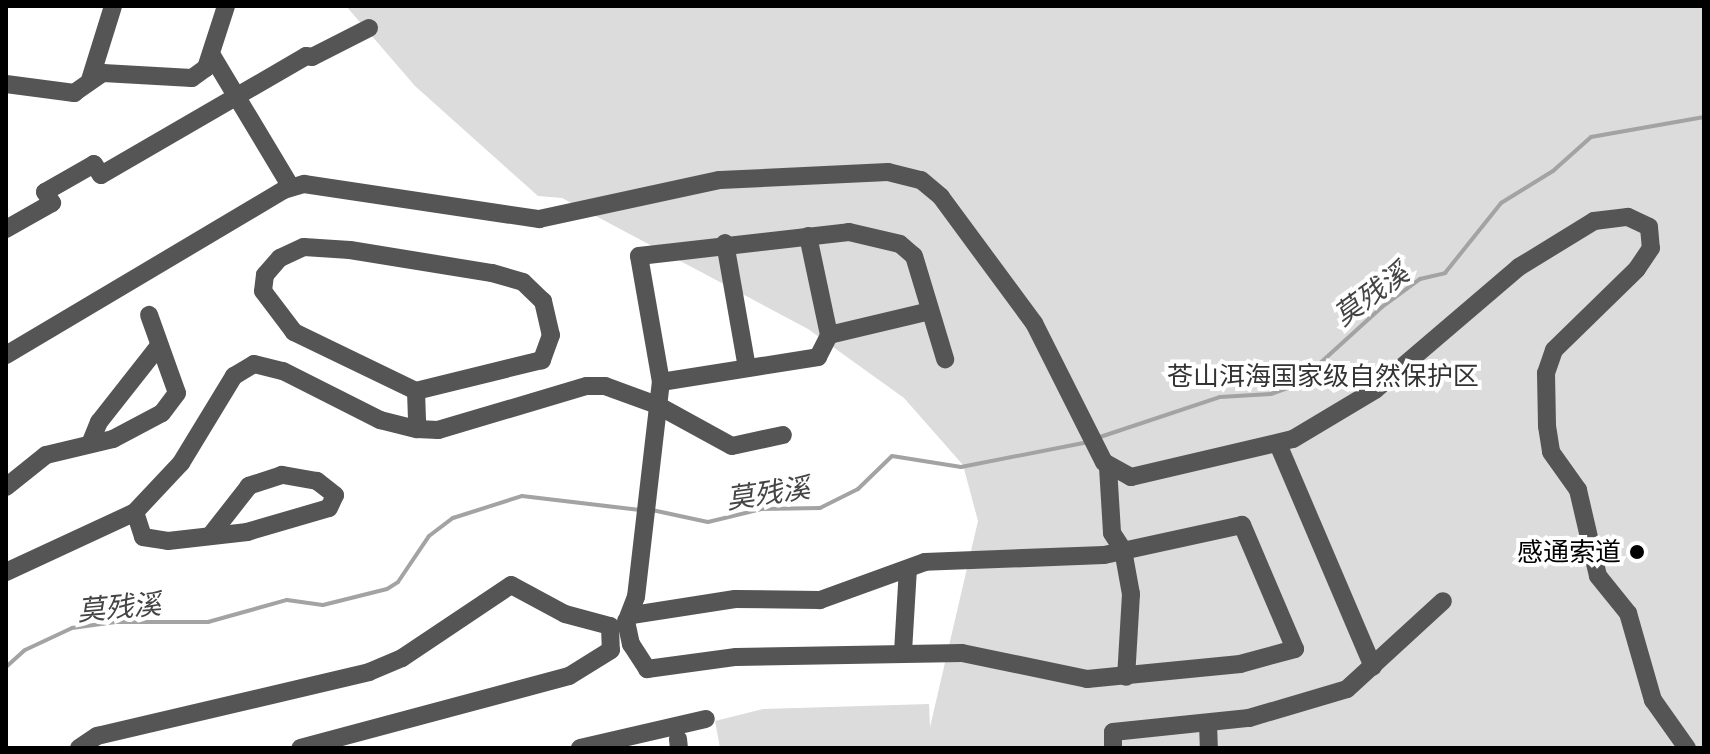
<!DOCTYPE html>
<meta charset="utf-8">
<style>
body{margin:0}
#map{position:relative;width:1710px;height:754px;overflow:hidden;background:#fff;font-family:"Public Sans","Noto Sans SC",sans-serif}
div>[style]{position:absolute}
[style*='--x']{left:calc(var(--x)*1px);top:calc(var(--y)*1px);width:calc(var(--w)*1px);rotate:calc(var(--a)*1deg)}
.green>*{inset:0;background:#dcdcdc}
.stream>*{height:4px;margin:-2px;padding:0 2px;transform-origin:2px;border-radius:2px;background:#a3a3a3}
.minor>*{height:18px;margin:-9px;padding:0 9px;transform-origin:9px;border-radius:9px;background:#555}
.dots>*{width:22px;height:22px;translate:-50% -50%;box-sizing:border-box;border:4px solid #fff;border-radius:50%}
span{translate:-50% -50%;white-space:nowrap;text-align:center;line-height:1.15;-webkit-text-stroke:8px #fff;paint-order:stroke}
.park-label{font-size:26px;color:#333}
.poi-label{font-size:26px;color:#000}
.right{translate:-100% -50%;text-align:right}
.water-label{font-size:28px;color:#444;font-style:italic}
.frame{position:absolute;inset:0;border:8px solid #000;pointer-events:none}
</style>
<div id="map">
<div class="green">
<i style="clip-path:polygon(346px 6px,1704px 6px,1704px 748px,720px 748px,715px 721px,763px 709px,929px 704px,930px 727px,978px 521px,963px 465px,904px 398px,808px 329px,562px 198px,538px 196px,415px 86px)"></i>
</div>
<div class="stream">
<i style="--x:1097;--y:438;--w:130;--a:-18.4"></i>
<i style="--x:1220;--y:397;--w:51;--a:-3.4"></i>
<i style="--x:1271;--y:394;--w:27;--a:-20"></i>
<i style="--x:1296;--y:385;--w:116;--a:-42.2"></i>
<i style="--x:1382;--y:307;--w:47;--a:-36.4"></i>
<i style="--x:1420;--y:279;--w:26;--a:-13"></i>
<i style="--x:1445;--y:273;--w:90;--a:-51.3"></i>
<i style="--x:1501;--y:203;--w:61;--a:-31.6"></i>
<i style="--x:1553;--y:171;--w:51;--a:-41.8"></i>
<i style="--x:1591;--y:137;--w:115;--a:-10"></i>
<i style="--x:652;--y:510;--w:57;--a:12.1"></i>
<i style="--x:708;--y:522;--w:56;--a:-13.5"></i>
<i style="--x:762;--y:509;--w:58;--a:-1"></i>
<i style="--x:820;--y:508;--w:42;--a:-26.6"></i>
<i style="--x:858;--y:489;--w:47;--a:-44.1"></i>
<i style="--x:892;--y:456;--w:70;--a:9.1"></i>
<i style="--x:961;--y:467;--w:130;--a:-11.1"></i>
<i style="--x:6;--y:667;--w:25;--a:-42"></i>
<i style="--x:25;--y:650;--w:52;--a:-25.1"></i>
<i style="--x:72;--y:628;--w:44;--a:-7.8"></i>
<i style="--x:116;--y:622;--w:92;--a:0"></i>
<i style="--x:208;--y:622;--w:82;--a:-15.6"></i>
<i style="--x:287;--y:600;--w:36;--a:8"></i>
<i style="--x:323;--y:605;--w:66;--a:-14"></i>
<i style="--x:387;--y:589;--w:13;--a:-32"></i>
<i style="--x:398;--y:582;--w:55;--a:-56"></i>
<i style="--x:429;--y:536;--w:30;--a:-37"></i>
<i style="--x:453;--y:518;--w:72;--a:-17.7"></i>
<i style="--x:522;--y:496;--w:119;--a:6.8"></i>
</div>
<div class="minor">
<i style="--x:211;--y:54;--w:155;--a:59"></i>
<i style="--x:90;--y:80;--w:77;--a:-72.7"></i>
<i style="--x:6;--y:84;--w:69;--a:7.5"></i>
<i style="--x:74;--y:93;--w:35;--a:-35"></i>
<i style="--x:103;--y:73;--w:89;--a:3.2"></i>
<i style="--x:192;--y:78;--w:17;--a:-36"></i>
<i style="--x:206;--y:68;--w:65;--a:-72.1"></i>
<i style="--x:6;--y:229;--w:53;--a:-29.5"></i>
<i style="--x:52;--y:203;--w:13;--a:-122"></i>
<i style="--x:45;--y:192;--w:56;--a:-29.7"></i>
<i style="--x:94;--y:164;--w:13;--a:58"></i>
<i style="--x:101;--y:175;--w:237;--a:-30.1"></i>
<i style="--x:306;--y:56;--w:6;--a:9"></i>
<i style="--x:312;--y:57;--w:64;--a:-27"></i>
<i style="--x:808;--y:236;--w:101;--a:78"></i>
<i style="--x:829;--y:335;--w:104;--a:-13.4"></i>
<i style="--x:725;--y:243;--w:127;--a:80"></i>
<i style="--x:6;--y:355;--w:323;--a:-30.7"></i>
<i style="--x:284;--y:190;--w:21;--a:-17"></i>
<i style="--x:304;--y:184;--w:238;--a:8.5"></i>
<i style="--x:539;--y:219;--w:185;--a:-12.2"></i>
<i style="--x:720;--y:180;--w:168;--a:-2.7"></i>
<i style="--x:888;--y:172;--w:34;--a:14"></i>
<i style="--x:921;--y:180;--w:26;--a:40"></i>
<i style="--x:941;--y:197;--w:157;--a:53.6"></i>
<i style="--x:1034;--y:323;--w:156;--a:63.3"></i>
<i style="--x:1104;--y:462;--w:31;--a:29"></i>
<i style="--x:1131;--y:477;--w:166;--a:-13.2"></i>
<i style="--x:1293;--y:439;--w:96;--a:-30.9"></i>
<i style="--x:1375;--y:390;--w:189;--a:-40.5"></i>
<i style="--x:1519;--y:267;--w:88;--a:-31.5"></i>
<i style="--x:1594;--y:221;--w:34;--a:-7"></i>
<i style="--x:1628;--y:217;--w:23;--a:25"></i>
<i style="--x:1649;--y:227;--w:21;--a:85"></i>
<i style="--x:1651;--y:248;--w:25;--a:124"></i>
<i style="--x:1637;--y:269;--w:116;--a:135.7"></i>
<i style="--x:1554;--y:350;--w:24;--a:109"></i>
<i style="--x:1546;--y:373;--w:53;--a:88.9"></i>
<i style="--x:1547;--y:426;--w:26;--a:81"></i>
<i style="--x:1551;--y:452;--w:47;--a:54.6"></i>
<i style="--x:1578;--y:490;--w:88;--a:76.9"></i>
<i style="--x:1598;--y:576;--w:48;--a:51"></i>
<i style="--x:1628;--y:613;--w:91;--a:74"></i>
<i style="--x:1653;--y:700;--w:59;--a:54.7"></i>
<i style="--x:661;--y:382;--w:159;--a:-9"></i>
<i style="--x:818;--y:357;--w:25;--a:-63"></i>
<i style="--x:416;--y:391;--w:136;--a:-154.2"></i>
<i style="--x:294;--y:332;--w:51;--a:-127.1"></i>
<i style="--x:263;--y:291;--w:16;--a:-83"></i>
<i style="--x:265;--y:275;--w:23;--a:-49"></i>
<i style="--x:280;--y:258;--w:26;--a:-25"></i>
<i style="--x:304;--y:247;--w:46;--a:3.7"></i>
<i style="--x:350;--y:250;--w:144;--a:9.2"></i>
<i style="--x:492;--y:273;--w:32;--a:16"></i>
<i style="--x:523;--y:282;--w:28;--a:44"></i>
<i style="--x:543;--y:301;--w:35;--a:77"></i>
<i style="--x:551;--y:335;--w:27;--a:110"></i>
<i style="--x:542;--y:360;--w:130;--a:166.2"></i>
<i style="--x:416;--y:391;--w:38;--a:88"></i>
<i style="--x:90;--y:444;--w:24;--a:-68"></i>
<i style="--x:99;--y:422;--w:95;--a:-51.8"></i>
<i style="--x:1278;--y:444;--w:242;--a:66.9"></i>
<i style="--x:1108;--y:467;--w:66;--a:86.5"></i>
<i style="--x:1112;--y:533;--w:20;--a:57"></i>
<i style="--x:1123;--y:550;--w:45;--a:79.7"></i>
<i style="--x:1131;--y:594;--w:83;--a:93.4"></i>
<i style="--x:6;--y:487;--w:51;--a:-38.7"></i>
<i style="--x:46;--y:455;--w:69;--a:-13.4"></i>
<i style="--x:113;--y:439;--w:55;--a:-28"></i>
<i style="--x:162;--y:413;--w:25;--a:-53"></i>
<i style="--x:177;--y:393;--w:83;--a:-109.7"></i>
<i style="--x:135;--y:512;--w:26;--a:72"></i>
<i style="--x:143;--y:537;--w:25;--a:9"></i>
<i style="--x:168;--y:541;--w:80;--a:-6.5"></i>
<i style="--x:247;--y:532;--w:85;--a:-16.3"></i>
<i style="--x:329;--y:508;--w:14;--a:-65"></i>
<i style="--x:335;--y:495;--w:23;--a:-142"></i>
<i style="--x:317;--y:481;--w:36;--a:-170"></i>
<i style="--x:282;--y:475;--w:35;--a:162"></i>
<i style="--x:249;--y:486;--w:63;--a:128"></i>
<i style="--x:6;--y:572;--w:142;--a:-24.9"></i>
<i style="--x:135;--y:512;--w:67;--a:-46.8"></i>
<i style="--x:181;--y:463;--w:102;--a:-58.7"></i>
<i style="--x:234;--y:376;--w:23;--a:-31"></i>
<i style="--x:254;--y:364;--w:30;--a:14"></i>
<i style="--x:283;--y:371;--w:109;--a:26.8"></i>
<i style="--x:380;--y:420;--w:38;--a:14"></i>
<i style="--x:417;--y:429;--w:21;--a:3"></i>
<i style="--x:438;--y:430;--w:155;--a:-16.5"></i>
<i style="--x:587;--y:386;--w:18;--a:0"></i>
<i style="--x:605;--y:386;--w:55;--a:20.1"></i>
<i style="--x:657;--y:405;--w:85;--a:28.7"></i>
<i style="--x:732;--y:446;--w:52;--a:-12.2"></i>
<i style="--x:627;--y:620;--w:25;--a:-69"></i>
<i style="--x:636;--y:597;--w:216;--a:-83.4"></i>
<i style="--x:661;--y:382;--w:128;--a:-99.9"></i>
<i style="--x:639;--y:256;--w:211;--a:-6.5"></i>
<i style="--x:849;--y:232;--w:52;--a:13.2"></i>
<i style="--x:900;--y:244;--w:18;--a:41"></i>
<i style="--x:914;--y:256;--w:108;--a:73.2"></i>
<i style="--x:626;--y:621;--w:24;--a:78"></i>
<i style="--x:631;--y:644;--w:30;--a:57"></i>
<i style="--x:647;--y:669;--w:90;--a:-7.7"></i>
<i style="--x:736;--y:657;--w:226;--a:-1"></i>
<i style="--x:962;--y:653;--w:128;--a:11.7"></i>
<i style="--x:1087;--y:679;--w:154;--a:-5.6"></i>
<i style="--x:1240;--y:664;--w:57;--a:-15.3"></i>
<i style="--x:1295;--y:649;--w:135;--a:-113.1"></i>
<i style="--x:1242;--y:525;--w:141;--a:167.7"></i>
<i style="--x:1104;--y:555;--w:179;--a:177.8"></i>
<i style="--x:925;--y:562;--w:112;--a:160.1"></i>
<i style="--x:820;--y:600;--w:85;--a:-179.3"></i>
<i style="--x:735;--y:599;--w:103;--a:171.1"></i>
<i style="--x:903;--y:652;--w:83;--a:-86.6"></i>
<i style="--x:1208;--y:723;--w:25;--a:88"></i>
<i style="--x:678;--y:739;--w:9;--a:84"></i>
<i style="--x:79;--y:748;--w:22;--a:-34"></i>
<i style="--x:97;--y:736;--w:279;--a:-13.2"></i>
<i style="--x:369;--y:672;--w:36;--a:-23"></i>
<i style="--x:402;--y:658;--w:131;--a:-33.8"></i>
<i style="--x:511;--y:585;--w:61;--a:28.2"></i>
<i style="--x:565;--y:614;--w:47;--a:14.9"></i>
<i style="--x:610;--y:626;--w:24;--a:88"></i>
<i style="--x:611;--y:650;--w:49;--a:148.2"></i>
<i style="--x:569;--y:676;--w:278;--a:165"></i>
<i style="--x:580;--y:748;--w:129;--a:-13"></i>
<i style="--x:1113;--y:748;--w:16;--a:-90"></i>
<i style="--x:1113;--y:732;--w:137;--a:-5.9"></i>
<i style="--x:1249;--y:718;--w:102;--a:-16.5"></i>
<i style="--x:1347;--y:689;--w:130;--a:-42.5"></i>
</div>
<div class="dots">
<i style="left:1637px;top:552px;background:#000"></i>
</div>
<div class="park-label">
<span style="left:1323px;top:376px">苍山洱海国家级自然保护区</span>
</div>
<div class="poi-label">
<span class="right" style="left:1621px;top:552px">感通索道</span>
</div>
<div class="water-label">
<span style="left:1371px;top:294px;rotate:-36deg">莫残溪</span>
<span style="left:768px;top:493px;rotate:-8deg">莫残溪</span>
<span style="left:119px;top:607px;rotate:-5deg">莫残溪</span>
</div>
<div class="frame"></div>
</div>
